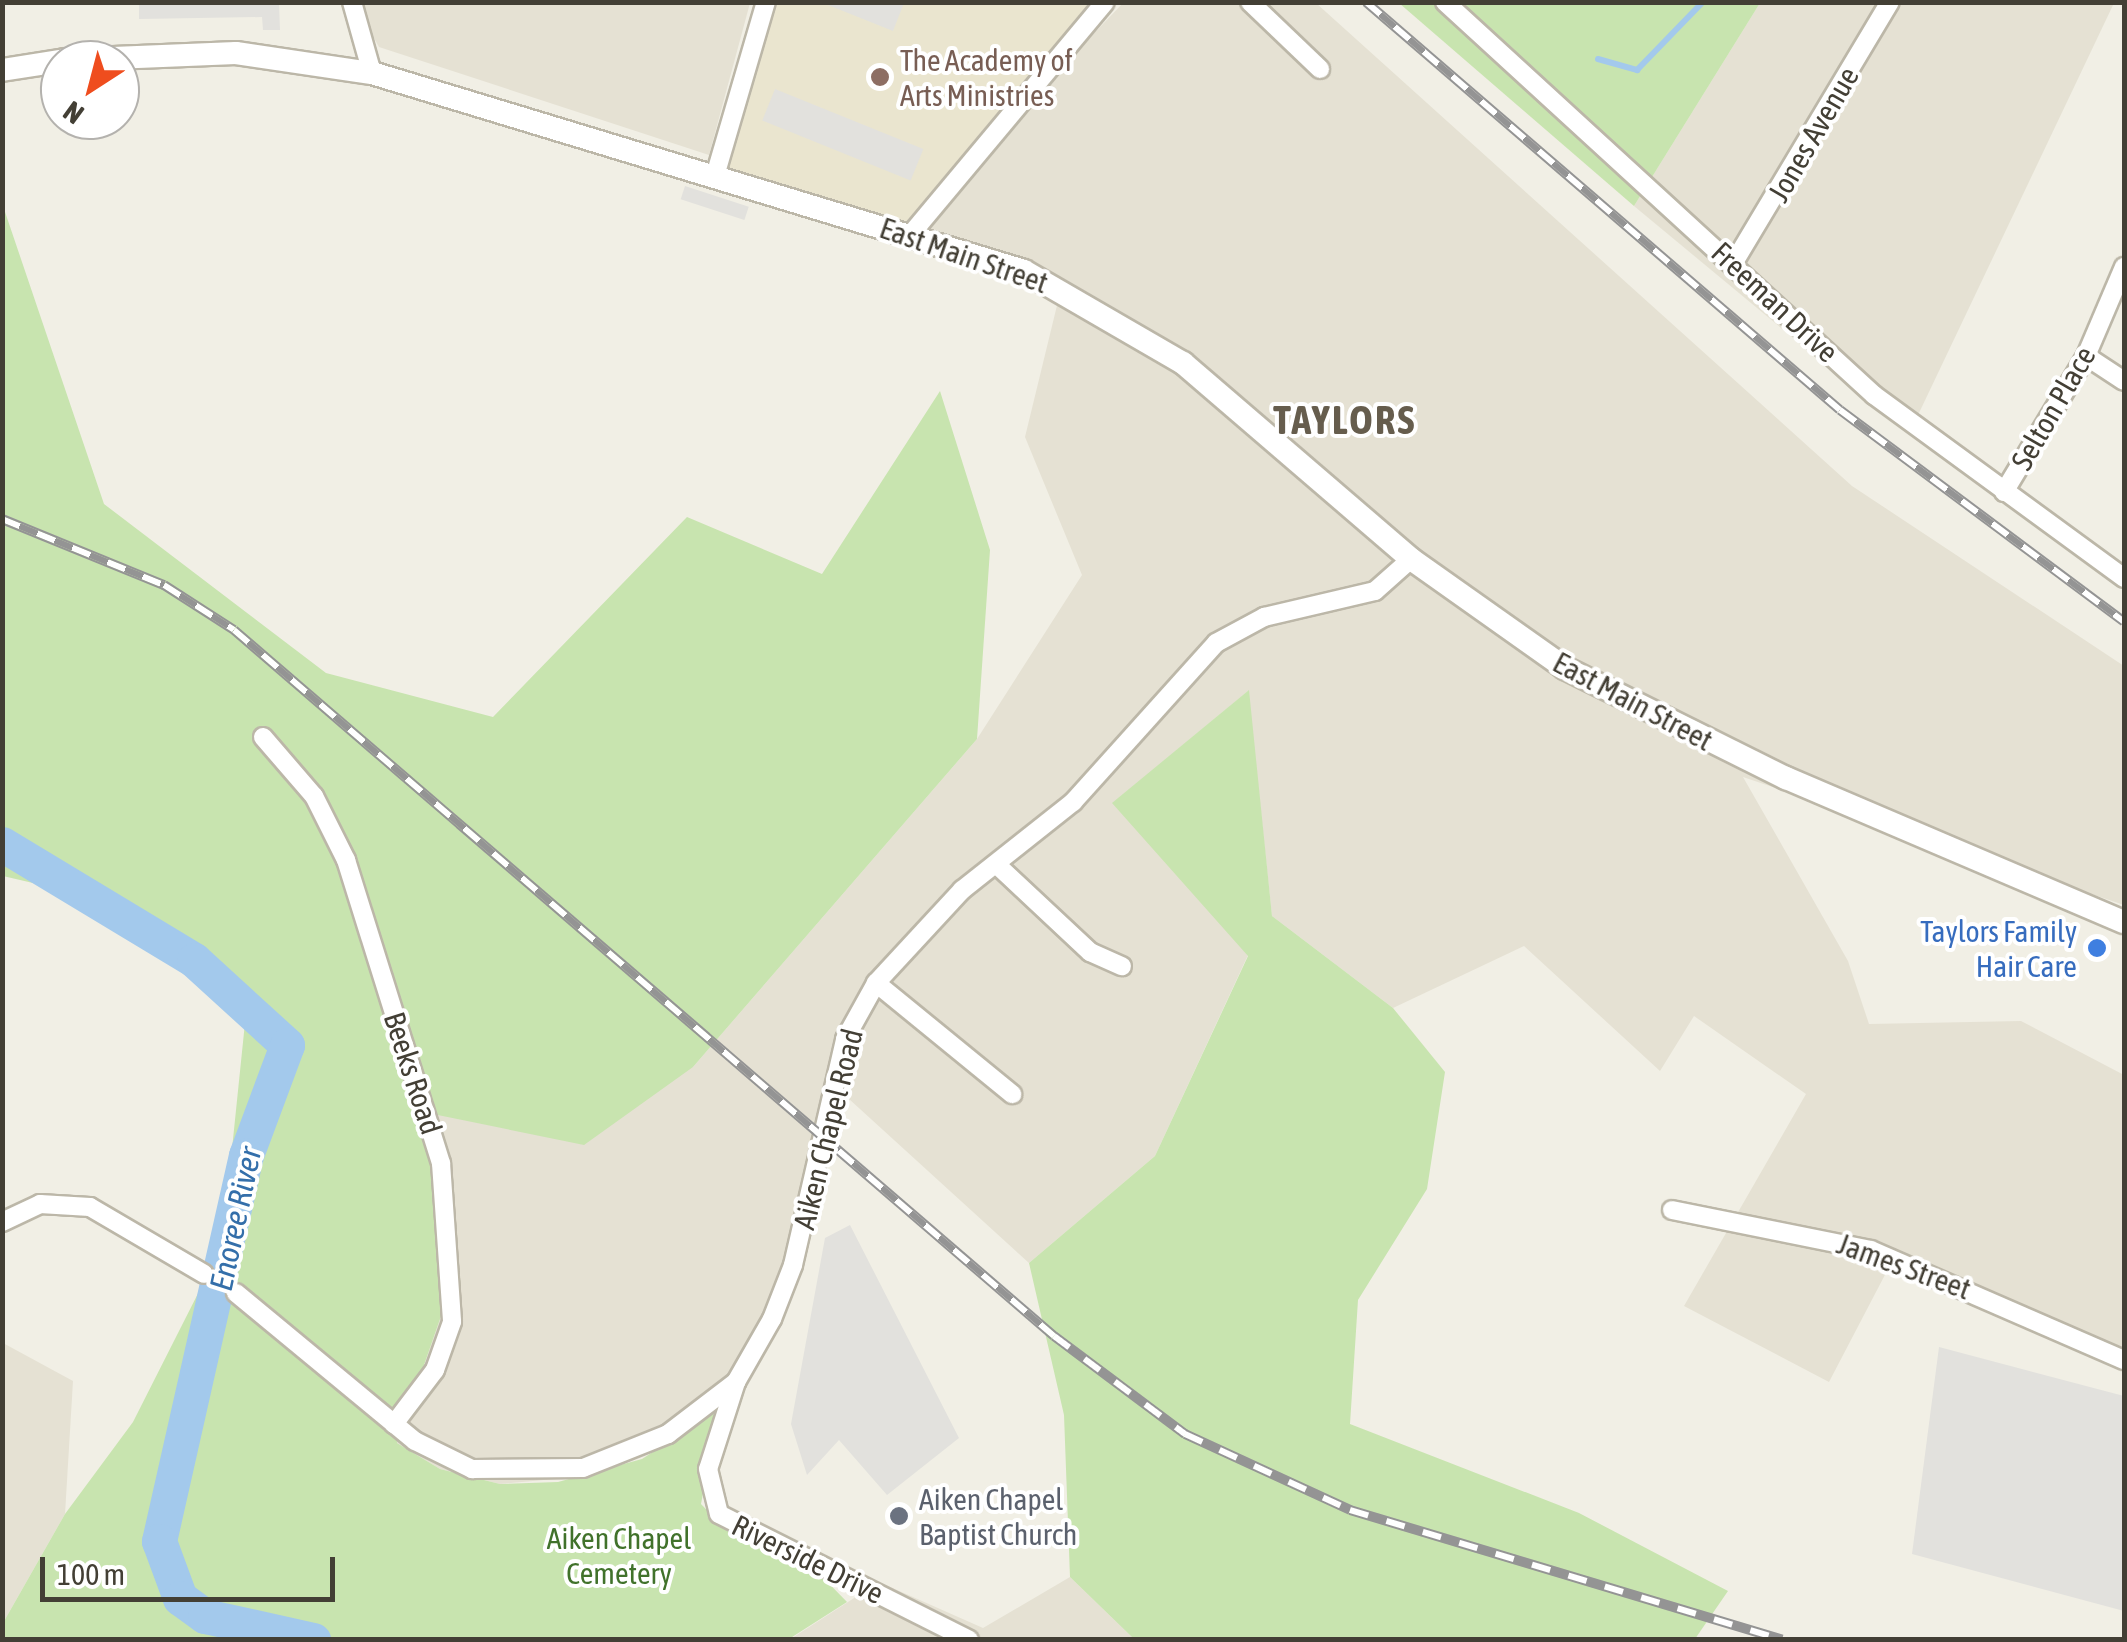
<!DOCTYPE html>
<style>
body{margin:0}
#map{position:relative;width:2127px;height:1642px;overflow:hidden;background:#f1efe5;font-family:"Asap Condensed",sans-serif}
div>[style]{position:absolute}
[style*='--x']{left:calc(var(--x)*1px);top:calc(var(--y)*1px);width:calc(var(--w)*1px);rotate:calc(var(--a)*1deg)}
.residential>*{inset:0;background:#e5e1d3}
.education>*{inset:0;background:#eae5cf}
.green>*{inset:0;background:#c8e4af}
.parking>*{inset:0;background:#e2e1dd;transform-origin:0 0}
.stream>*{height:6px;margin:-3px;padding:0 3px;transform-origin:3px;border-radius:3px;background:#a3c9ec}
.river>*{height:35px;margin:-17.5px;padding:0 17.5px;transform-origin:17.5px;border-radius:17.5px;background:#a3c9ec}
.roads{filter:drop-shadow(2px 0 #bcb7a8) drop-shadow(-2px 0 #bcb7a8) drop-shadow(0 2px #bcb7a8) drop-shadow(0 -2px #bcb7a8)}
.minor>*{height:18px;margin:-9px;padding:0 9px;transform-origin:9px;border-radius:9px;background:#fff}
.tertiary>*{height:22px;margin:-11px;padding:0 11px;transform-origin:11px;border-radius:11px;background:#fff}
.rail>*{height:10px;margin-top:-5px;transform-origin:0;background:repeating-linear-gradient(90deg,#fff 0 19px,#949494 0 38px);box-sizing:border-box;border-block:2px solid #949494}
.dots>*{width:28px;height:28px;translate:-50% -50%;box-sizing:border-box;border:5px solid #fff;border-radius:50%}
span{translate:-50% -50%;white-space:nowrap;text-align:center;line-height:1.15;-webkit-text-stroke:8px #fff;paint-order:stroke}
.education-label{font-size:30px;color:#785e54}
.left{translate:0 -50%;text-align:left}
.street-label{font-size:30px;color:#433f35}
.shop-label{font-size:30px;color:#366cbe}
.right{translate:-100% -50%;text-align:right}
.worship-label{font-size:30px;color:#5b616d}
.park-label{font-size:30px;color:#41722b}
.water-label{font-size:32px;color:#346faa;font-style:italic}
.district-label{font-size:40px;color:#665d4d;font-weight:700;letter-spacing:2.5px}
.frame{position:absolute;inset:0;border:5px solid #433f35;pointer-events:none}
.north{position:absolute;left:40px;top:40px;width:100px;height:100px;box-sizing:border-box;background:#fff;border:2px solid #b4b2ae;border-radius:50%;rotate:216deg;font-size:28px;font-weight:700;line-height:40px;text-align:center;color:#433f35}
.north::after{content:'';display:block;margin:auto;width:35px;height:45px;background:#ef4d1e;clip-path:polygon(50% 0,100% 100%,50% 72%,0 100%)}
.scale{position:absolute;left:40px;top:1557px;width:295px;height:45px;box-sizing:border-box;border:5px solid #433f35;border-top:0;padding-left:12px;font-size:30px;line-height:35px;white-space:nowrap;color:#433f35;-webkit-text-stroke:8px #fff;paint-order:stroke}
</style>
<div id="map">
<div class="residential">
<i style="clip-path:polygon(354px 3px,750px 3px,709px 155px,379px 47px)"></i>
<i style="clip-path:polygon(1123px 3px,1316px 3px,1852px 486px,2124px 666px,2124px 905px,1743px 777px,1848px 961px,1869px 1024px,2021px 1021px,2124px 1075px,2124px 1361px,1888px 1269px,1829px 1382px,1684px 1306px,1806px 1094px,1694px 1016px,1660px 1071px,1524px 946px,1393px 1008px,1272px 916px,1248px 691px,1113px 803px,1248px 955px,1155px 1156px,1029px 1263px,849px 1099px,822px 1155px,792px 1280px,739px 1392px,687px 1436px,599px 1475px,500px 1484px,440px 1469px,397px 1443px,448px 1296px,427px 1113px,693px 1067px,977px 739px,1082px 575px,1025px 437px,1061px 289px,909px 227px)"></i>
<i style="clip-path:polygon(1760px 3px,2114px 3px,1909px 434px,1634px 206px)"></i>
<i style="clip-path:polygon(3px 1343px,73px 1381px,65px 1514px,3px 1623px)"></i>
<i style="clip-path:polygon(1070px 1577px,1134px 1639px,789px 1640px,879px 1582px,983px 1628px)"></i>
</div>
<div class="education">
<i style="clip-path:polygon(767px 3px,1105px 3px,911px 234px,715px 176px)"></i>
</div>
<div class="green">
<i style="clip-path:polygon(1399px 3px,1760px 3px,1634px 206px)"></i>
<i style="clip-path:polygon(2px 203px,104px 504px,326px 673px,493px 717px,687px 517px,822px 574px,940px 391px,990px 550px,977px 739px,693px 1067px,584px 1145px,428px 1113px,448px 1296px,397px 1443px,440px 1469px,500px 1484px,558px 1482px,642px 1459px,719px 1409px,701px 1504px,726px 1530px,805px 1559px,847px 1602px,789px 1639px,3px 1639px,3px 1623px,65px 1514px,133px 1422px,222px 1246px,246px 1013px,67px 891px,3px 876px)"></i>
<i style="clip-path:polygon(1249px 690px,1272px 916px,1393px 1008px,1445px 1072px,1427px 1189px,1358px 1300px,1350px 1424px,1579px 1513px,1728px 1591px,1695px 1639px,1134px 1639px,1070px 1577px,1064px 1415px,1029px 1263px,1155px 1156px,1248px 956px,1112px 803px)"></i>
</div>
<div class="parking">
<i style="clip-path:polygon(139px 3px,279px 3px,280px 30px,263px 30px,262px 17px,139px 19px)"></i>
<i style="clip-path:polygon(823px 3px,904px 2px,904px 3px,893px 31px)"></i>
<i style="left:775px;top:89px;width:160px;height:34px;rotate:22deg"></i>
<i style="left:685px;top:186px;width:67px;height:14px;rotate:18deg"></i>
<i style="clip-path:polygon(850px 1225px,959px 1438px,887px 1495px,839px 1440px,807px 1475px,791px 1424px,825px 1238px)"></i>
<i style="clip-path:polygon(1939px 1347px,2124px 1396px,2124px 1611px,1912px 1554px)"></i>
</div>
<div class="stream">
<i style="--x:1598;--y:59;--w:41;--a:15.8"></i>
<i style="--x:1637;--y:70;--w:95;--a:-45.9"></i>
</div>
<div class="river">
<i style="--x:2;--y:844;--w:224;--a:31.1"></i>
<i style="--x:194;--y:960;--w:126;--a:42.4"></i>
<i style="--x:287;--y:1045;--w:117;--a:110.4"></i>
<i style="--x:246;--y:1155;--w:396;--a:102.7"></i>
<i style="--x:159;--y:1541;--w:61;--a:69.8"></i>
<i style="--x:180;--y:1598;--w:31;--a:36"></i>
<i style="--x:205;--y:1616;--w:111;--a:12.5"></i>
</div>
<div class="roads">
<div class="minor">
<i style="--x:352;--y:2;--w:74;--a:74.3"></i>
<i style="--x:1250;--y:2;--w:97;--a:43.7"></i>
<i style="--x:1445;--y:2;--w:582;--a:42.49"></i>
<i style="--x:1874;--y:395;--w:310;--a:36.2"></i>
<i style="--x:715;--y:176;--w:181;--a:-73.7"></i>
<i style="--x:911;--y:234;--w:302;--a:-50.1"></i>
<i style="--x:1733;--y:264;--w:305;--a:-59.1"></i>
<i style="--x:2086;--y:356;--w:45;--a:33.3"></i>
<i style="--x:2004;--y:492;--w:159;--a:-58.9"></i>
<i style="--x:2086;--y:356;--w:97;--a:-66.9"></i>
<i style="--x:263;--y:737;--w:78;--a:49.2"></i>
<i style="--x:314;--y:796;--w:72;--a:63.4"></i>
<i style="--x:346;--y:860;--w:318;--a:72.6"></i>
<i style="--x:441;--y:1163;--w:159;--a:86"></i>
<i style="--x:452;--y:1322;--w:51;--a:109.5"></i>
<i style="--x:435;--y:1370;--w:68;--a:127.2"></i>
<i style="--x:996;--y:864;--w:129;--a:43.1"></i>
<i style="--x:1090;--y:952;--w:35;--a:24"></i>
<i style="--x:876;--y:983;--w:176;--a:39.2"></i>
<i style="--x:1672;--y:1210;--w:203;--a:11.4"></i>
<i style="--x:1871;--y:1250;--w:276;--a:23.5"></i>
<i style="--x:2;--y:1222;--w:42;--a:-25.3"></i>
<i style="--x:40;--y:1204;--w:50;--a:3.4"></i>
<i style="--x:90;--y:1207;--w:132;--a:30.4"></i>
<i style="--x:236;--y:1293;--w:232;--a:39.6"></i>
<i style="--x:415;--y:1441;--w:64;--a:26.2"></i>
<i style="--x:472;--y:1469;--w:111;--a:-0.5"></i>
<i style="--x:583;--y:1468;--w:92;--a:-21.8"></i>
<i style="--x:668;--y:1434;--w:86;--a:-37.4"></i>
<i style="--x:736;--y:1382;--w:73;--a:-60.3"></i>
<i style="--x:772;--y:1319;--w:58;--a:-68.7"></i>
<i style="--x:793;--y:1265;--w:232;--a:-77"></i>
<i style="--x:845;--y:1039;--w:64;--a:-61"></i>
<i style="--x:876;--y:983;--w:127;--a:-47.2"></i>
<i style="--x:962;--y:890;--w:142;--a:-38.4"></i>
<i style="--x:1073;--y:802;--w:214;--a:-48"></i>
<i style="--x:1216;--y:643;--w:55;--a:-28.4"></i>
<i style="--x:1264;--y:617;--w:114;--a:-13.2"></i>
<i style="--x:1375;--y:591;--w:48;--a:-41.6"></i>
<i style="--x:736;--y:1382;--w:91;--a:107.8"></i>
<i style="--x:708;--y:1469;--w:46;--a:76.3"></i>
<i style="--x:719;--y:1514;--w:280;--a:26.7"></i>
</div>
<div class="tertiary">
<i style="--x:64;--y:60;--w:172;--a:-2.3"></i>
<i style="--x:236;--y:53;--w:137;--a:8.4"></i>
<i style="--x:372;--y:73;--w:681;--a:16.89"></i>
<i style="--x:1024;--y:271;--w:184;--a:30.1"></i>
<i style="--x:1183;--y:363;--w:301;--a:40.7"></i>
<i style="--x:1411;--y:559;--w:189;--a:35.3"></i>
<i style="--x:1565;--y:668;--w:247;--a:26.5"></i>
<i style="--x:1786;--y:778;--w:367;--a:23.1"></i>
<i style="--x:2;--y:70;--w:59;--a:-8.8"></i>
</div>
</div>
<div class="rail">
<i style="--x:1366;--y:2;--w:625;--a:40.72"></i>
<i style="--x:1840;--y:410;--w:354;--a:36.7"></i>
<i style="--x:2;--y:519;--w:175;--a:22.2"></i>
<i style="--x:164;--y:585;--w:83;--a:32.7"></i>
<i style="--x:234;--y:630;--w:1082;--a:40.73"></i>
<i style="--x:1054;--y:1336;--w:164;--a:36.8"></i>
<i style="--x:1185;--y:1434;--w:182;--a:24.7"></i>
<i style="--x:1350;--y:1510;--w:451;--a:16.7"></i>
</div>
<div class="dots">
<i style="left:880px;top:77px;background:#8d6e63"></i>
<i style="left:2097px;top:948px;background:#3f7fe0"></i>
<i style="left:899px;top:1516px;background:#6b7280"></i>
</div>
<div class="education-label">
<span class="left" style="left:900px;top:77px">The Academy of<br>Arts Ministries</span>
</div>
<div class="street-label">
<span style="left:1813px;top:134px;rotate:-60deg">Jones Avenue</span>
<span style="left:964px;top:255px;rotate:19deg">East Main Street</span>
<span style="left:1775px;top:302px;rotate:43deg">Freeman Drive</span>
<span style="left:2053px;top:408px;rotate:-60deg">Selton Place</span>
<span style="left:1633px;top:701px;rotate:28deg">East Main Street</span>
<span style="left:413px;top:1073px;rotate:72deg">Beeks Road</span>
<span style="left:828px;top:1129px;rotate:-76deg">Aiken Chapel Road</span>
<span style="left:1904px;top:1266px;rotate:20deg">James Street</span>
<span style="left:808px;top:1559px;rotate:26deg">Riverside Drive</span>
</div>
<div class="shop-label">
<span class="right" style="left:2077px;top:948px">Taylors Family<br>Hair Care</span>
</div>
<div class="worship-label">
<span class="left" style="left:919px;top:1516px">Aiken Chapel<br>Baptist Church</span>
</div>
<div class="park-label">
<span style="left:619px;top:1555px">Aiken Chapel<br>Cemetery</span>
</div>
<div class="water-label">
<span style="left:236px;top:1219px;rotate:-78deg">Enoree River</span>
</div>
<div class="district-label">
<span style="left:1345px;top:420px">TAYLORS</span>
</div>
<div class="frame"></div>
<div class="north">N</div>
<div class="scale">100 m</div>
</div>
